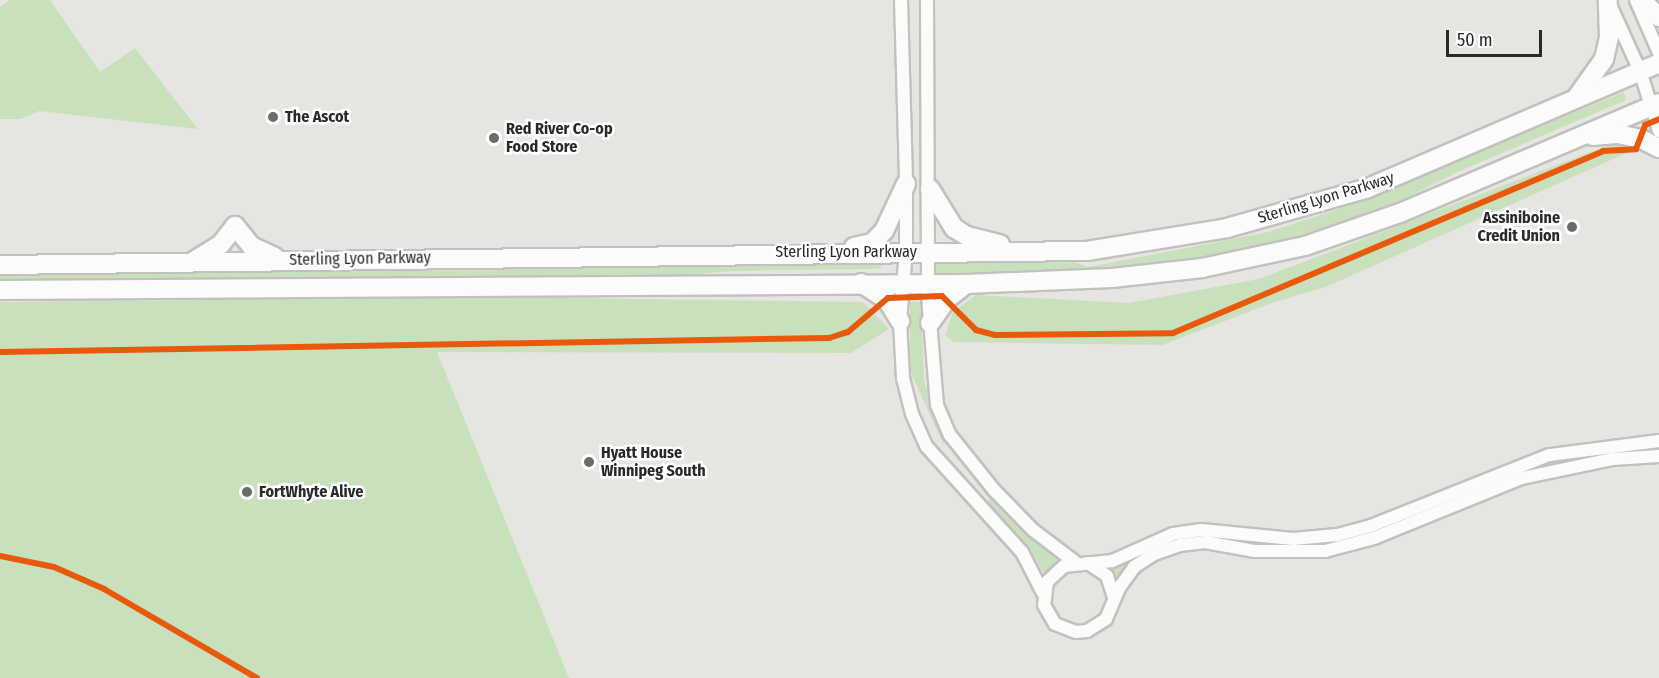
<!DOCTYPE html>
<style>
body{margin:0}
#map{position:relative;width:1659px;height:678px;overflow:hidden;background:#e7e5e1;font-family:"Fira Sans Condensed",sans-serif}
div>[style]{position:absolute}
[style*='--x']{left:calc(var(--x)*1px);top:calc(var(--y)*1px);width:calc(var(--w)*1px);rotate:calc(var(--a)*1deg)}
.green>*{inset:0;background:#c9e0bd}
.roads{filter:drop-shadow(2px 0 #c2c1c0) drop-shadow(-2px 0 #c2c1c0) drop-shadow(0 2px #c2c1c0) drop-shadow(0 -2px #c2c1c0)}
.street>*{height:12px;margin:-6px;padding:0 6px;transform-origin:6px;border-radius:6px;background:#fbfbfa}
.secondary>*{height:18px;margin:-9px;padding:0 9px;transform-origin:9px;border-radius:9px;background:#fbfbfa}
.cycleway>*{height:6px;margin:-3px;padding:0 3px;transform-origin:3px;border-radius:3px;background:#e8590c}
.dots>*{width:16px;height:16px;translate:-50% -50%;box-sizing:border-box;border:3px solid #fff;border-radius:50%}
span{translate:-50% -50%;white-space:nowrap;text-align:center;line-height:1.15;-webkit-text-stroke:5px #fff;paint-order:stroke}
.poi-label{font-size:16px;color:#2a2a2a;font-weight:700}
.left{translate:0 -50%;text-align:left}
.right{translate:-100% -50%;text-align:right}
.street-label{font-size:16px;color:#2a2a2a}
.scale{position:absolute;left:1446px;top:30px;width:96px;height:27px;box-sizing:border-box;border:3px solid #2a2a2a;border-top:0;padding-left:8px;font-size:18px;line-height:21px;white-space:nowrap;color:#2a2a2a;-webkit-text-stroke:4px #fff;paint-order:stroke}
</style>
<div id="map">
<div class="green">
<i style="clip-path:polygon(10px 0,50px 0,100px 72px,135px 48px,198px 129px,39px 111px,20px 119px,0 119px,0 7px)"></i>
<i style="clip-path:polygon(1624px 92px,1626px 100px,1455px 173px,1397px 203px,1304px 236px,1216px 257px,930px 283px,930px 252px,1043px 252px,1089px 267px,1268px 232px,1348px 206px)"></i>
<i style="clip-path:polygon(1634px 144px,1631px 151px,1328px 286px,1272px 303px,1162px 345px,953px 342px,945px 335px,953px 312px,976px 295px,1129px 303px,1259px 279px,1609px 145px)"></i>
<i style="clip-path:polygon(881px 262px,881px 268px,873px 269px,733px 271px,661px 277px,0 280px,0 272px)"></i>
<i style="clip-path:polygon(498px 297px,863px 302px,889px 329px,851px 353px,437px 352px,569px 678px,0 678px,0 302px)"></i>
<i style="clip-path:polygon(910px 302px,921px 302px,924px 381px,945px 448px,910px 371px)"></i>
<i style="clip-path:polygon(990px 499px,1026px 535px,1062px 559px,1045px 575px,1030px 549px,986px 504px)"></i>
<i style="clip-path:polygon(1190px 534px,1256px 541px,1193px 539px,1116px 580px,1104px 567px)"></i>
</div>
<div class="roads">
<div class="street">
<i style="--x:901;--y:0;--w:184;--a:88.4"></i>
<i style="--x:906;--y:184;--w:67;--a:90"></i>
<i style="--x:906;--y:251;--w:70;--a:94.9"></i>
<i style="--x:900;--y:321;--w:57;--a:87"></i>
<i style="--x:903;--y:378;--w:37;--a:76"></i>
<i style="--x:912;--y:414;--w:36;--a:66"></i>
<i style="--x:927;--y:447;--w:142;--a:47.9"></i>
<i style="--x:1022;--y:552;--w:46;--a:62.9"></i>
<i style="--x:927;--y:0;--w:296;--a:89.8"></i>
<i style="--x:928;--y:296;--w:109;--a:85.3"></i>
<i style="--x:937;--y:405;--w:33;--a:67"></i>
<i style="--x:950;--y:435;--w:70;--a:51.3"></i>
<i style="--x:994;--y:490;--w:56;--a:45.7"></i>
<i style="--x:1033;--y:530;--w:53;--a:37.3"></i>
<i style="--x:1636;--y:0;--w:58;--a:66.5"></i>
<i style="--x:1611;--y:7;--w:70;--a:65.6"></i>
<i style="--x:1640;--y:71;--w:63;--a:72.4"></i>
<i style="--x:1659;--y:441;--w:111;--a:172.7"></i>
<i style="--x:1549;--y:455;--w:192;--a:158.3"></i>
<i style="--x:1371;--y:526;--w:35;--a:165"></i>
<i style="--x:1337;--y:535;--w:44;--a:174.8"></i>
<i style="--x:1293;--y:539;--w:92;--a:-174.4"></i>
<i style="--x:1201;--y:530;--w:28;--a:172"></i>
<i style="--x:1173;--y:534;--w:67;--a:156.1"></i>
<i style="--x:1112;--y:561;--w:48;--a:174.1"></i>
<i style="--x:1064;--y:566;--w:23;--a:137"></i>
<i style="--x:1047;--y:582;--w:23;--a:97"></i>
<i style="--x:1044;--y:605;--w:22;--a:60"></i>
<i style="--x:1055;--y:624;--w:22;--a:21"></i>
<i style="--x:1076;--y:632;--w:11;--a:-5"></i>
<i style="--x:1087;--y:631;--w:22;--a:-32"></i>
<i style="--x:1106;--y:619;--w:34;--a:-67"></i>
<i style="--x:1119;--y:588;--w:26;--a:-54"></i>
<i style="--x:1134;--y:567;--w:24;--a:-33"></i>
<i style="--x:1154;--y:554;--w:28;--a:-19"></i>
<i style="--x:1180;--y:545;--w:25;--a:-7"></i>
<i style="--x:1205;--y:542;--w:51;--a:10.2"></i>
<i style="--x:1255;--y:551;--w:70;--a:0"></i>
<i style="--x:1325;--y:551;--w:51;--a:-14.9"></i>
<i style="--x:1374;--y:538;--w:160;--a:-22.1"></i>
<i style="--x:1522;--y:478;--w:92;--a:-11.9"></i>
<i style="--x:1612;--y:459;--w:47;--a:-3.7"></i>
<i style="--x:1088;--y:563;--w:23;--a:34"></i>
<i style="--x:1107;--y:576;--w:23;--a:72"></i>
</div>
<div class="secondary">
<i style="--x:1641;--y:0;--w:25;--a:43"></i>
<i style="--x:1577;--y:97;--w:47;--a:-54.6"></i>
<i style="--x:1604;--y:59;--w:23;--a:-77"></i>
<i style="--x:1609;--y:37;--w:37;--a:-92"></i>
<i style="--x:1593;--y:136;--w:25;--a:-5"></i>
<i style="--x:1618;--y:134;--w:24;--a:12"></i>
<i style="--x:1641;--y:139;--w:20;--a:27"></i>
<i style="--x:930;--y:189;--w:46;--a:58.4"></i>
<i style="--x:954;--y:228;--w:15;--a:32"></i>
<i style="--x:967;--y:236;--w:34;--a:14"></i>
<i style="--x:854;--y:247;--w:18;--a:-13"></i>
<i style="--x:872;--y:243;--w:17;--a:-45"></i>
<i style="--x:884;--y:231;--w:52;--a:-64.9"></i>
<i style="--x:194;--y:261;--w:32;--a:-32"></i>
<i style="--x:221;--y:244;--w:23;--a:-52"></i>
<i style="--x:235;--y:226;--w:26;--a:51"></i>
<i style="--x:251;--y:246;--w:26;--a:25"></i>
<i style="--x:0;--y:265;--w:1087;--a:-0.74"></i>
<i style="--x:1087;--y:251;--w:142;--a:-9.3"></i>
<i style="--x:1227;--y:228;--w:147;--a:-15.8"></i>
<i style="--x:1368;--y:188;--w:317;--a:-23.2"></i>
<i style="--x:861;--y:283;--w:31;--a:33"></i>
<i style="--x:887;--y:300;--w:25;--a:58"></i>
<i style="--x:0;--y:290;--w:966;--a:-0.36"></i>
<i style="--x:966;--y:284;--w:146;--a:-2.4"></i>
<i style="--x:1112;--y:278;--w:91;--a:-6.3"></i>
<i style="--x:1202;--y:268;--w:105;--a:-12.1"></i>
<i style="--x:1305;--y:246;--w:101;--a:-19.2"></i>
<i style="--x:1400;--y:213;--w:281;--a:-23"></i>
<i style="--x:930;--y:323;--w:29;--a:-55"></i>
<i style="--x:947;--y:299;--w:24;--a:-38"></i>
</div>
</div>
<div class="cycleway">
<i style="--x:0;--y:352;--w:829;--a:-0.97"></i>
<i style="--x:829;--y:338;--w:20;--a:-18"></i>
<i style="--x:848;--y:332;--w:52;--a:-40.4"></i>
<i style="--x:888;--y:298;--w:54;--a:-2.1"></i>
<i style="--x:942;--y:296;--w:48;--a:45"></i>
<i style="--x:976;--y:330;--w:20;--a:15"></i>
<i style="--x:995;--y:335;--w:178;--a:-0.6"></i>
<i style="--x:1173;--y:333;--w:467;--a:-22.9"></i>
<i style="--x:1603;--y:151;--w:33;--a:-3"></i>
<i style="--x:1636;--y:149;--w:26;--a:-69"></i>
<i style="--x:1645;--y:125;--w:15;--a:-23"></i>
<i style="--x:0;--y:556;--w:55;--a:11.5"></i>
<i style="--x:54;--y:567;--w:55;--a:23.7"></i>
<i style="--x:104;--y:589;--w:177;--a:30.2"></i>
</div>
<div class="dots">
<i style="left:273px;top:117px;background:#6c6b6a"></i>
<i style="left:494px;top:138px;background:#6c6b6a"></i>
<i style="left:1572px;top:227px;background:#6c6b6a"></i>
<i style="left:589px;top:462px;background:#6c6b6a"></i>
<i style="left:247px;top:492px;background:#6c6b6a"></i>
</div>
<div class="poi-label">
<span class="left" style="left:285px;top:117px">The Ascot</span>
<span class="left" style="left:506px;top:138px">Red River Co-op<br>Food Store</span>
<span class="right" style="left:1560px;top:227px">Assiniboine<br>Credit Union</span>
<span class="left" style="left:601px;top:462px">Hyatt House<br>Winnipeg South</span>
<span class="left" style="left:259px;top:492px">FortWhyte Alive</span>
</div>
<div class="street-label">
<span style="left:1326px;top:198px;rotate:-17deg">Sterling Lyon Parkway</span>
<span style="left:846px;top:252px">Sterling Lyon Parkway</span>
<span style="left:360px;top:259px;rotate:-1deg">Sterling Lyon Parkway</span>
</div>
<div class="scale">50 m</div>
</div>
